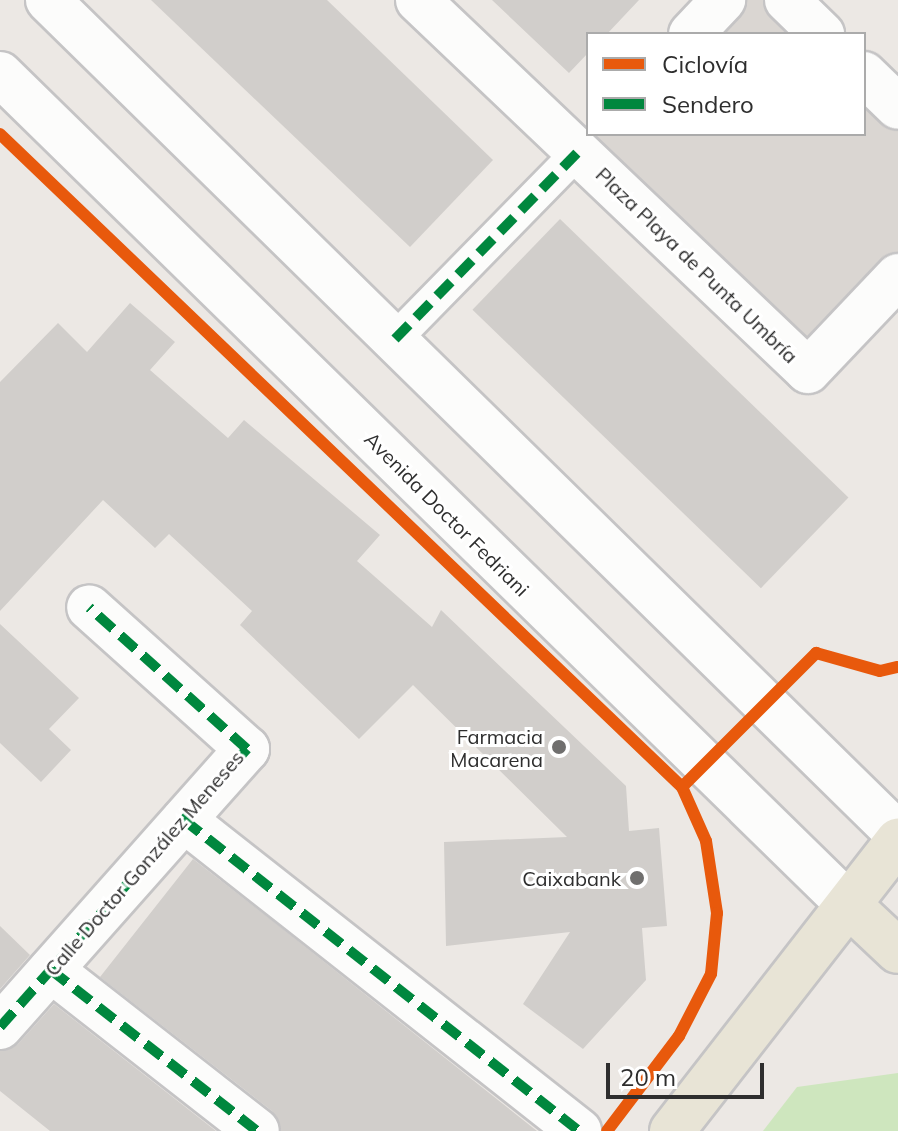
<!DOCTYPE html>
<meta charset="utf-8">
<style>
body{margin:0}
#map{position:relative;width:898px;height:1131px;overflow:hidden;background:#ece8e4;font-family:Mulish,sans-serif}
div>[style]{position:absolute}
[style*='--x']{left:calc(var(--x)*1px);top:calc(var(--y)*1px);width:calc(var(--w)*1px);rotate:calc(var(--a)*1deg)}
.green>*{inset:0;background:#cee6be}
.plaza>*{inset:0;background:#dad6d2}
.building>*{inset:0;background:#d1cecb;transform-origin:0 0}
.roads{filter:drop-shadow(2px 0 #c5c4c5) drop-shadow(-2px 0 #c5c4c5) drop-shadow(0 2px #c5c4c5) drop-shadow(0 -2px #c5c4c5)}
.pedestrian>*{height:32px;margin:-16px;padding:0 16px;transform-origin:16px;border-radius:16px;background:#fcfcfb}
.minor>*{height:44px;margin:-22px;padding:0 22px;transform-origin:22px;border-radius:22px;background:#fcfcfb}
.secondary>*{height:44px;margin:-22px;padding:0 22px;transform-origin:22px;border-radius:22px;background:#fcfcfb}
.primary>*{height:44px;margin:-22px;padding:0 22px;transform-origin:22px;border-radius:22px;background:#e8e4d6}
.quiet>*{height:10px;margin-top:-5px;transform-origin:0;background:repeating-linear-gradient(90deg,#00873e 0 20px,transparent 0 30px)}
.cycleway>*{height:12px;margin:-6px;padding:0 6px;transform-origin:6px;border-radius:6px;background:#e8590c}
.dots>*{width:22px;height:22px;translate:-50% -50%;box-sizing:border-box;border:4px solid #fff;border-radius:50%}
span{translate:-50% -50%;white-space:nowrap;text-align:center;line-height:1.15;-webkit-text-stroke:6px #fff;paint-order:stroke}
.street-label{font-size:20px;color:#2e2e2e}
.poi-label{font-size:20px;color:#2e2e2e}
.right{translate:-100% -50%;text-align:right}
.legend{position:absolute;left:586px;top:32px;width:280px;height:104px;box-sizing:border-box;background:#fff;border:2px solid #ababab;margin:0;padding:10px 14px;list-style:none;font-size:24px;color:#2e2e2e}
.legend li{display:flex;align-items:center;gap:16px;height:40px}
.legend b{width:40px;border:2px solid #ababab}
.scale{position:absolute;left:606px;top:1063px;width:158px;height:36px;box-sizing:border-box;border:4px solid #2e2e2e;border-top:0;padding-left:10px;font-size:24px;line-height:28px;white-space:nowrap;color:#2e2e2e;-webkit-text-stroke:6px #fff;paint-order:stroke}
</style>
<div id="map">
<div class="green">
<i style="clip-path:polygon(898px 1073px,898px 1131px,763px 1131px,797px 1087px)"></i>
</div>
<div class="plaza">
<i style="clip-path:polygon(723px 0,787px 0,822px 34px,691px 34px)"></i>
<i style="clip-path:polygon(864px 74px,898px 107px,898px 276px,808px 371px,579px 151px,595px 134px,864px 134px)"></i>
</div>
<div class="building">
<i style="clip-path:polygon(151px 0,327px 0,493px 160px,410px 247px)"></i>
<i style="clip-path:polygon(492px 0,639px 0,607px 34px,588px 34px,588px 53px,569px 73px)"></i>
<i style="left:560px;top:219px;width:401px;height:126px;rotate:44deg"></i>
<i style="clip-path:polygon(130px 303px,175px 342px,150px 370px,228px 438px,244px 420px,380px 535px,357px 561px,432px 627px,441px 610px,626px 786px,629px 831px,659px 828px,667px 926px,642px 928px,646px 980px,583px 1049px,523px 1004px,570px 932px,446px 946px,444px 842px,567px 837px,413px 685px,359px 739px,240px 625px,252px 611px,169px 534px,155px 548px,103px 500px,0 611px,0 382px,58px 323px,87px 352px)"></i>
<i style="clip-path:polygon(0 624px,79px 698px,49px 729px,71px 750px,41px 782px,0 743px)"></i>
<i style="clip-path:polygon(193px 859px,274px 922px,537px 1131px,281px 1131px,272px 1111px,100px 977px)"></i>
<i style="clip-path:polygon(0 926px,30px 955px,0 989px)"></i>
<i style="clip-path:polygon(54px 1004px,216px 1131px,50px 1131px,0 1091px,0 1051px,18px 1044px)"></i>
</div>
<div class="roads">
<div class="pedestrian">
<i style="--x:395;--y:339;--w:263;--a:-45.6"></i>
</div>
<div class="minor">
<i style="--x:418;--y:0;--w:538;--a:43.57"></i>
<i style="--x:808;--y:371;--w:131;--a:-46.5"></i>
<i style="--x:787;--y:0;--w:49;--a:44.2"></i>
<i style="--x:691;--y:34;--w:47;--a:-46.7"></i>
<i style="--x:864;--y:74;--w:47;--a:44.1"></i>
<i style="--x:184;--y:820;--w:503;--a:38.21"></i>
<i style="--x:51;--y:970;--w:261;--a:38"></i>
<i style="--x:0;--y:1027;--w:372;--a:-48.4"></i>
<i style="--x:247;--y:749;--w:212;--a:-138.1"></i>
</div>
<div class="secondary">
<i style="--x:48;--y:0;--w:1191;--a:44.46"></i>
<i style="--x:0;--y:74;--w:1188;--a:44.39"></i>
</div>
<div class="primary">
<i style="--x:849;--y:905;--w:67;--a:43.2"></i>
<i style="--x:672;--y:1131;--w:368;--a:-52.1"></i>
</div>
</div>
<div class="quiet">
<i style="--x:395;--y:339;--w:263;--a:-45.6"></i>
<i style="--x:184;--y:820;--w:503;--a:38.21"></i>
<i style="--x:51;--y:970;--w:261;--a:38"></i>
<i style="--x:0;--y:1027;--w:372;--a:-48.4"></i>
<i style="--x:247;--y:749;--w:212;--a:-138.1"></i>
</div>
<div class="cycleway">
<i style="--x:0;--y:134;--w:944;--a:43.76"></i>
<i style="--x:682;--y:787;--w:59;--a:66"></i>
<i style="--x:706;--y:841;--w:73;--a:81.3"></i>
<i style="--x:717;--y:913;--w:61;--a:95.6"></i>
<i style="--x:711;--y:974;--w:70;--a:117.3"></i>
<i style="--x:679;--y:1036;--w:119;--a:127.2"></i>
<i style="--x:682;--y:787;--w:190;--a:-45"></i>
<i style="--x:816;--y:653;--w:66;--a:15.7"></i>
<i style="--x:880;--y:671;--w:18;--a:-13"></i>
</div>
<div class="dots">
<i style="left:559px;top:747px;background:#706f6e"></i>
<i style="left:637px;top:878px;background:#706f6e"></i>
</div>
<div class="street-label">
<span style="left:697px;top:265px;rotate:44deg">Plaza Playa de Punta Umbría</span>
<span style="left:447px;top:514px;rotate:45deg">Avenida Doctor Fedriani</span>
<span style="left:144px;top:863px;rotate:-49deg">Calle Doctor González Meneses</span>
</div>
<div class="poi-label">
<span class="right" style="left:543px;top:748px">Farmacia<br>Macarena</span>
<span class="right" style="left:621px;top:878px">Caixabank</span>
</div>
<ul class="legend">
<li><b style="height:10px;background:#e8590c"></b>Ciclovía</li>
<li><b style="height:10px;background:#00873e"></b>Sendero</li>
</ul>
<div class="scale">20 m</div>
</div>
